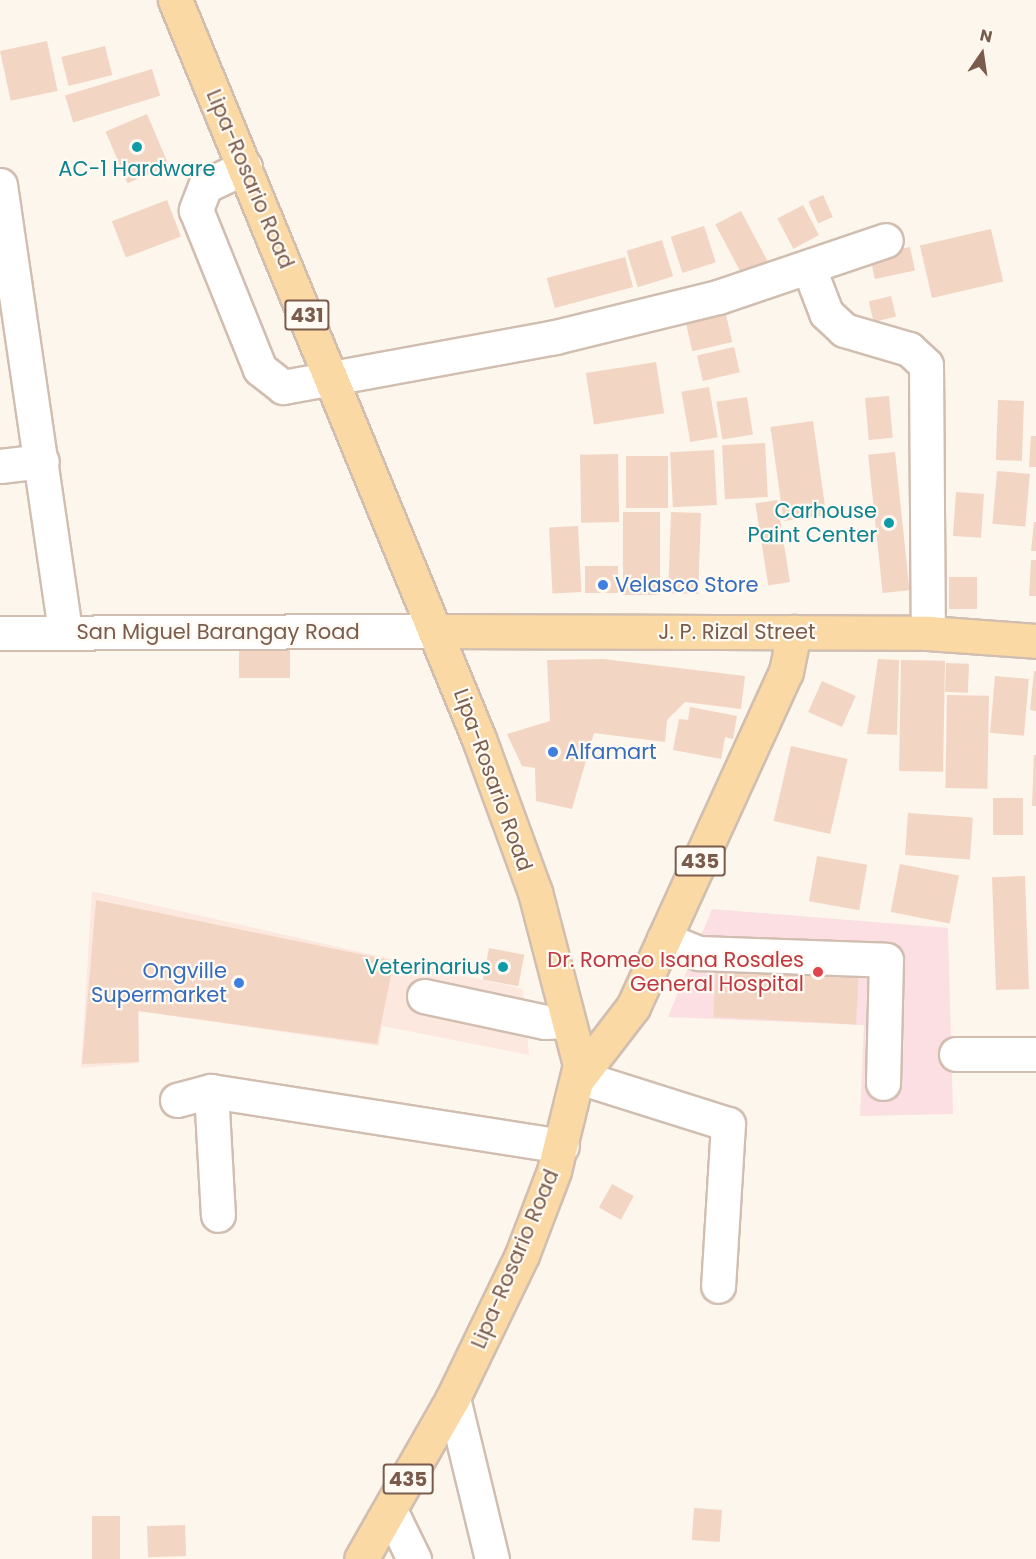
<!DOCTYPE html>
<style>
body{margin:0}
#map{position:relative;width:1036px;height:1559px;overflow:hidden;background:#fdf6ec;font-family:Poppins,sans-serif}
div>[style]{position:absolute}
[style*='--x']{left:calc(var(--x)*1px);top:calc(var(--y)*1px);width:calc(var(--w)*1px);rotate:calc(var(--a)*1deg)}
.commercial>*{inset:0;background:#fde8e0}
.medical>*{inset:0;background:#fbdfe3}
.building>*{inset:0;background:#f3d5c3;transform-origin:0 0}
.roads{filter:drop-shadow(2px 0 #d1beb0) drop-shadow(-2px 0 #d1beb0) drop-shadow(0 2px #d1beb0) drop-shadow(0 -2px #d1beb0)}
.minor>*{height:33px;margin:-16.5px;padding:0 16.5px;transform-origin:16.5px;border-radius:16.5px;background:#fff}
.major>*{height:33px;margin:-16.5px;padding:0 16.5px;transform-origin:16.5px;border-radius:16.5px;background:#fbd9a5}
.dots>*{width:16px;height:16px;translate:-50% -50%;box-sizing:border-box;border:3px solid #fffaf3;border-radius:50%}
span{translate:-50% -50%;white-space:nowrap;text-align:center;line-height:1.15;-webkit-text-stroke:4.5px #fffaf3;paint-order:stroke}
.shield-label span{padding:2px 4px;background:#fffaf3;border:2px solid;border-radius:4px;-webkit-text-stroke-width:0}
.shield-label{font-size:20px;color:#7a5c4d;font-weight:700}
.culture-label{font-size:21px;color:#0d838f}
.right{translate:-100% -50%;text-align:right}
.street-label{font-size:21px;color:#7a5c4d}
.shop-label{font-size:21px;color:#366cbe}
.left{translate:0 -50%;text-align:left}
.health-label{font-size:21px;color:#be3a42}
.north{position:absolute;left:952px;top:24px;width:60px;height:60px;-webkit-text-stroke:4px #fffaf3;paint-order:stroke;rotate:13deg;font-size:16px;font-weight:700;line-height:24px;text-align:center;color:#7a5c4d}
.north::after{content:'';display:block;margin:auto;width:21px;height:27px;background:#7a5c4d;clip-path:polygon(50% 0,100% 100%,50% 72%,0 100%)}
</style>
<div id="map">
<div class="commercial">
<i style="clip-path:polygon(92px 891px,523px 989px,529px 1055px,382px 1026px,379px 1046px,139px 1011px,139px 1063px,81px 1068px)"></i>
</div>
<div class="medical">
<i style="clip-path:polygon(712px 909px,948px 928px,953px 1114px,860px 1116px,864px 1025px,668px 1017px)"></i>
</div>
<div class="building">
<i style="left:47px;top:41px;width:51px;height:48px;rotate:78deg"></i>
<i style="left:105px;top:46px;width:30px;height:45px;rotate:76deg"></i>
<i style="left:152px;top:69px;width:28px;height:91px;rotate:73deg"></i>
<i style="left:147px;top:114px;width:56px;height:45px;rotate:67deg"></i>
<i style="left:823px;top:195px;width:24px;height:16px;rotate:66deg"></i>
<i style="left:167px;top:200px;width:39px;height:59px;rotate:69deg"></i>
<i style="left:803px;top:205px;width:34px;height:29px;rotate:62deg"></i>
<i style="left:741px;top:211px;width:57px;height:29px;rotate:62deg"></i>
<i style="left:704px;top:226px;width:38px;height:35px;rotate:72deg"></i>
<i style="left:991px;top:229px;width:54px;height:73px;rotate:77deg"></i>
<i style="left:662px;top:240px;width:38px;height:37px;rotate:73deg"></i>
<i style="left:910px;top:247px;width:24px;height:41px;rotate:78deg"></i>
<i style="left:625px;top:257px;width:31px;height:81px;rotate:75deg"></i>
<i style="left:891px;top:296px;width:21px;height:23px;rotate:76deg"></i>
<i style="left:724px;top:306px;width:37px;height:41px;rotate:77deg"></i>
<i style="left:734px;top:347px;width:26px;height:38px;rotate:77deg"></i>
<i style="left:656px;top:362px;width:52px;height:71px;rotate:81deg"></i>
<i style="left:709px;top:387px;width:51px;height:28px;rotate:80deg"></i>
<i style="left:889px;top:396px;width:42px;height:24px;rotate:85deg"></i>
<i style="left:747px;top:397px;width:38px;height:31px;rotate:81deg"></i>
<i style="left:998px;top:400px;width:26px;height:60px;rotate:2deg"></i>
<i style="left:813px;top:421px;width:95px;height:43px;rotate:82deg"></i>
<i style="clip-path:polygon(1031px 436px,1036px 436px,1036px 467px,1029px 467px)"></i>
<i style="left:765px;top:443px;width:54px;height:43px;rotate:87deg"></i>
<i style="left:714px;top:450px;width:55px;height:44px;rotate:87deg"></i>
<i style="left:895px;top:452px;width:139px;height:27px;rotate:84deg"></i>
<i style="left:618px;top:454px;width:68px;height:38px;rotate:89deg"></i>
<i style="left:626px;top:456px;width:42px;height:52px"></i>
<i style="left:997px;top:471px;width:33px;height:53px;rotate:5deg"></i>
<i style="left:956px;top:492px;width:28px;height:44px;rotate:4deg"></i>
<i style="left:777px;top:500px;width:83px;height:22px;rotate:81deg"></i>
<i style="left:623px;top:512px;width:37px;height:83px"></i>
<i style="left:671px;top:512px;width:30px;height:81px;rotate:2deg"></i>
<i style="clip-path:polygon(1034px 522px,1036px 522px,1036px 551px,1031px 551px)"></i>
<i style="left:578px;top:526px;width:66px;height:29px;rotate:87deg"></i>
<i style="clip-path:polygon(1031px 560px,1036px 560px,1036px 596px,1029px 596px)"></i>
<i style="left:585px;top:566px;width:33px;height:27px"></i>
<i style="left:949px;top:577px;width:28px;height:32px"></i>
<i style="left:290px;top:648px;width:30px;height:51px;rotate:90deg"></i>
<i style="clip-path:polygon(603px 659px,745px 676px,741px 709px,685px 702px,667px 720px,665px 742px,594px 733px,572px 809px,536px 801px,535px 768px,522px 766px,507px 734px,550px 721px,547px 660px)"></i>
<i style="clip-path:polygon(878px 659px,899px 660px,897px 735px,867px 734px)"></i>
<i style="left:901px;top:660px;width:44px;height:111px;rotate:1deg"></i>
<i style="left:946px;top:663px;width:23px;height:29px;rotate:2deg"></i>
<i style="clip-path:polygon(1034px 671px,1036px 671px,1036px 711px,1030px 710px)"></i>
<i style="left:995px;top:676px;width:34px;height:57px;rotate:5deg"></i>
<i style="left:822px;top:681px;width:37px;height:34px;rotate:24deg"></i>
<i style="left:947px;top:695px;width:42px;height:93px;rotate:1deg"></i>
<i style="clip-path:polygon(690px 707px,737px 716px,733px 739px,725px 737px,721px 759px,673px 750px,679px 719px,688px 720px)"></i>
<i style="left:791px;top:746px;width:58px;height:77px;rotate:13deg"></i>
<i style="clip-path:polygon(1034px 755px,1036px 755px,1036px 806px,1032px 806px)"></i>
<i style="left:993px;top:798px;width:30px;height:37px"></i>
<i style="left:908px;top:813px;width:65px;height:42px;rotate:4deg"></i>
<i style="left:817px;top:856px;width:51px;height:46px;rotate:10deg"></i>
<i style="left:900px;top:864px;width:60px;height:49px;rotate:11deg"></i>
<i style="left:1025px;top:876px;width:113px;height:33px;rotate:88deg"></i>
<i style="clip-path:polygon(96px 900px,394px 961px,377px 1044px,138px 1011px,139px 1062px,82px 1064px)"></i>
<i style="left:489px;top:948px;width:36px;height:32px;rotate:11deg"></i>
<i style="left:716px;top:964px;width:143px;height:53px;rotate:3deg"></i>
<i style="left:612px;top:1184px;width:25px;height:27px;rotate:29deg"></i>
<i style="left:694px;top:1508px;width:28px;height:32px;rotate:4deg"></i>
<i style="left:92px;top:1516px;width:28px;height:43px"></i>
<i style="left:185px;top:1525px;width:31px;height:38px;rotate:88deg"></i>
</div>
<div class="roads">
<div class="minor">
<i style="--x:245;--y:167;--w:44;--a:154.6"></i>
<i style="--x:205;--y:186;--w:26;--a:111"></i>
<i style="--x:196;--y:210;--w:171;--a:68.1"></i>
<i style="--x:260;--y:369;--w:29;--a:38"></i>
<i style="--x:283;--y:387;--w:277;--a:-10.4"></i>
<i style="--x:555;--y:337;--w:168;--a:-13.8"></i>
<i style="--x:718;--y:297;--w:177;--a:-18.7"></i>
<i style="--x:0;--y:185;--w:452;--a:81.7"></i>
<i style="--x:815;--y:284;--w:31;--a:69"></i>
<i style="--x:826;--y:313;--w:25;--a:43"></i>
<i style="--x:844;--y:330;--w:68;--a:16.3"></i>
<i style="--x:909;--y:349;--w:23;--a:43"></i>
<i style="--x:926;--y:365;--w:268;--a:89.6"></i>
<i style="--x:0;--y:466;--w:42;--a:-6.8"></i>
<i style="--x:0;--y:633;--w:437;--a:-0.3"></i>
<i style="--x:664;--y:939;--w:38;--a:22"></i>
<i style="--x:699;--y:953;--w:187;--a:2.1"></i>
<i style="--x:886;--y:960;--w:123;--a:91.4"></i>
<i style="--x:424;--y:996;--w:124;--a:12.1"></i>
<i style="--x:545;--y:1022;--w:20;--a:-3"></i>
<i style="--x:956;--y:1054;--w:80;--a:0"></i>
<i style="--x:579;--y:1077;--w:156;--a:17.5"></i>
<i style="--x:728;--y:1124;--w:162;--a:93.5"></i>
<i style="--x:211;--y:1091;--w:124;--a:86.8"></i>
<i style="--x:177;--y:1100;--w:35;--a:-15"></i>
<i style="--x:211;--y:1091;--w:355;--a:8.9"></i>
<i style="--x:453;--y:1398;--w:166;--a:76.4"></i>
<i style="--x:390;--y:1510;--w:55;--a:63.9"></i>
</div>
<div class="major">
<i style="--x:175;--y:0;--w:799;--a:67.64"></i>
<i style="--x:479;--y:739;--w:163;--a:69.9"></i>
<i style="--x:535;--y:892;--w:179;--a:75.4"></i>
<i style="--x:580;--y:1065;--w:109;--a:103.8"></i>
<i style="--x:554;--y:1171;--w:90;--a:110.9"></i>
<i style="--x:522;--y:1255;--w:159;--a:115.8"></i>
<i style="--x:453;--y:1398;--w:185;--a:119.7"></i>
<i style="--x:437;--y:631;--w:491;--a:0.2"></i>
<i style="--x:928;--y:633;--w:108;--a:4.2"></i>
<i style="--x:579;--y:1077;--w:88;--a:-52.4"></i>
<i style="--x:633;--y:1007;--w:368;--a:-65.5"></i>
<i style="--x:786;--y:672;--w:41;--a:-78.7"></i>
</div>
</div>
<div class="dots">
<i style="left:137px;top:147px;background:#0f9aa8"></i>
<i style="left:889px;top:523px;background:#0f9aa8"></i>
<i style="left:603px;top:585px;background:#3f7fe0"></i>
<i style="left:553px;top:752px;background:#3f7fe0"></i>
<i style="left:503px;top:967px;background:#0f9aa8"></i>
<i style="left:818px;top:972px;background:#e0444e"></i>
<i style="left:239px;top:983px;background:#3f7fe0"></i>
</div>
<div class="shield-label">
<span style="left:307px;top:315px">431</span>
<span style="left:700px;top:861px">435</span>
<span style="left:408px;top:1479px">435</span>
</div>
<div class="culture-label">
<span style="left:137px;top:169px">AC-1 Hardware</span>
<span class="right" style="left:877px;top:523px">Carhouse<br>Paint Center</span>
<span class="right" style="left:491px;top:967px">Veterinarius</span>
</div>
<div class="street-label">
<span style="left:250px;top:179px;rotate:67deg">Lipa-Rosario Road</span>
<span style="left:218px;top:632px">San Miguel Barangay Road</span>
<span style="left:737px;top:632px">J. P. Rizal Street</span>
<span style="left:493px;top:780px;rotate:70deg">Lipa-Rosario Road</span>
<span style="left:515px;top:1259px;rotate:-67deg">Lipa-Rosario Road</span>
</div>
<div class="shop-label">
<span class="left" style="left:615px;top:585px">Velasco Store</span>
<span class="left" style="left:565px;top:752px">Alfamart</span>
<span class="right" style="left:227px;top:983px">Ongville<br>Supermarket</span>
</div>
<div class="health-label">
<span class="right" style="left:804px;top:972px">Dr. Romeo Isana Rosales<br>General Hospital</span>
</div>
<div class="north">N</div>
</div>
